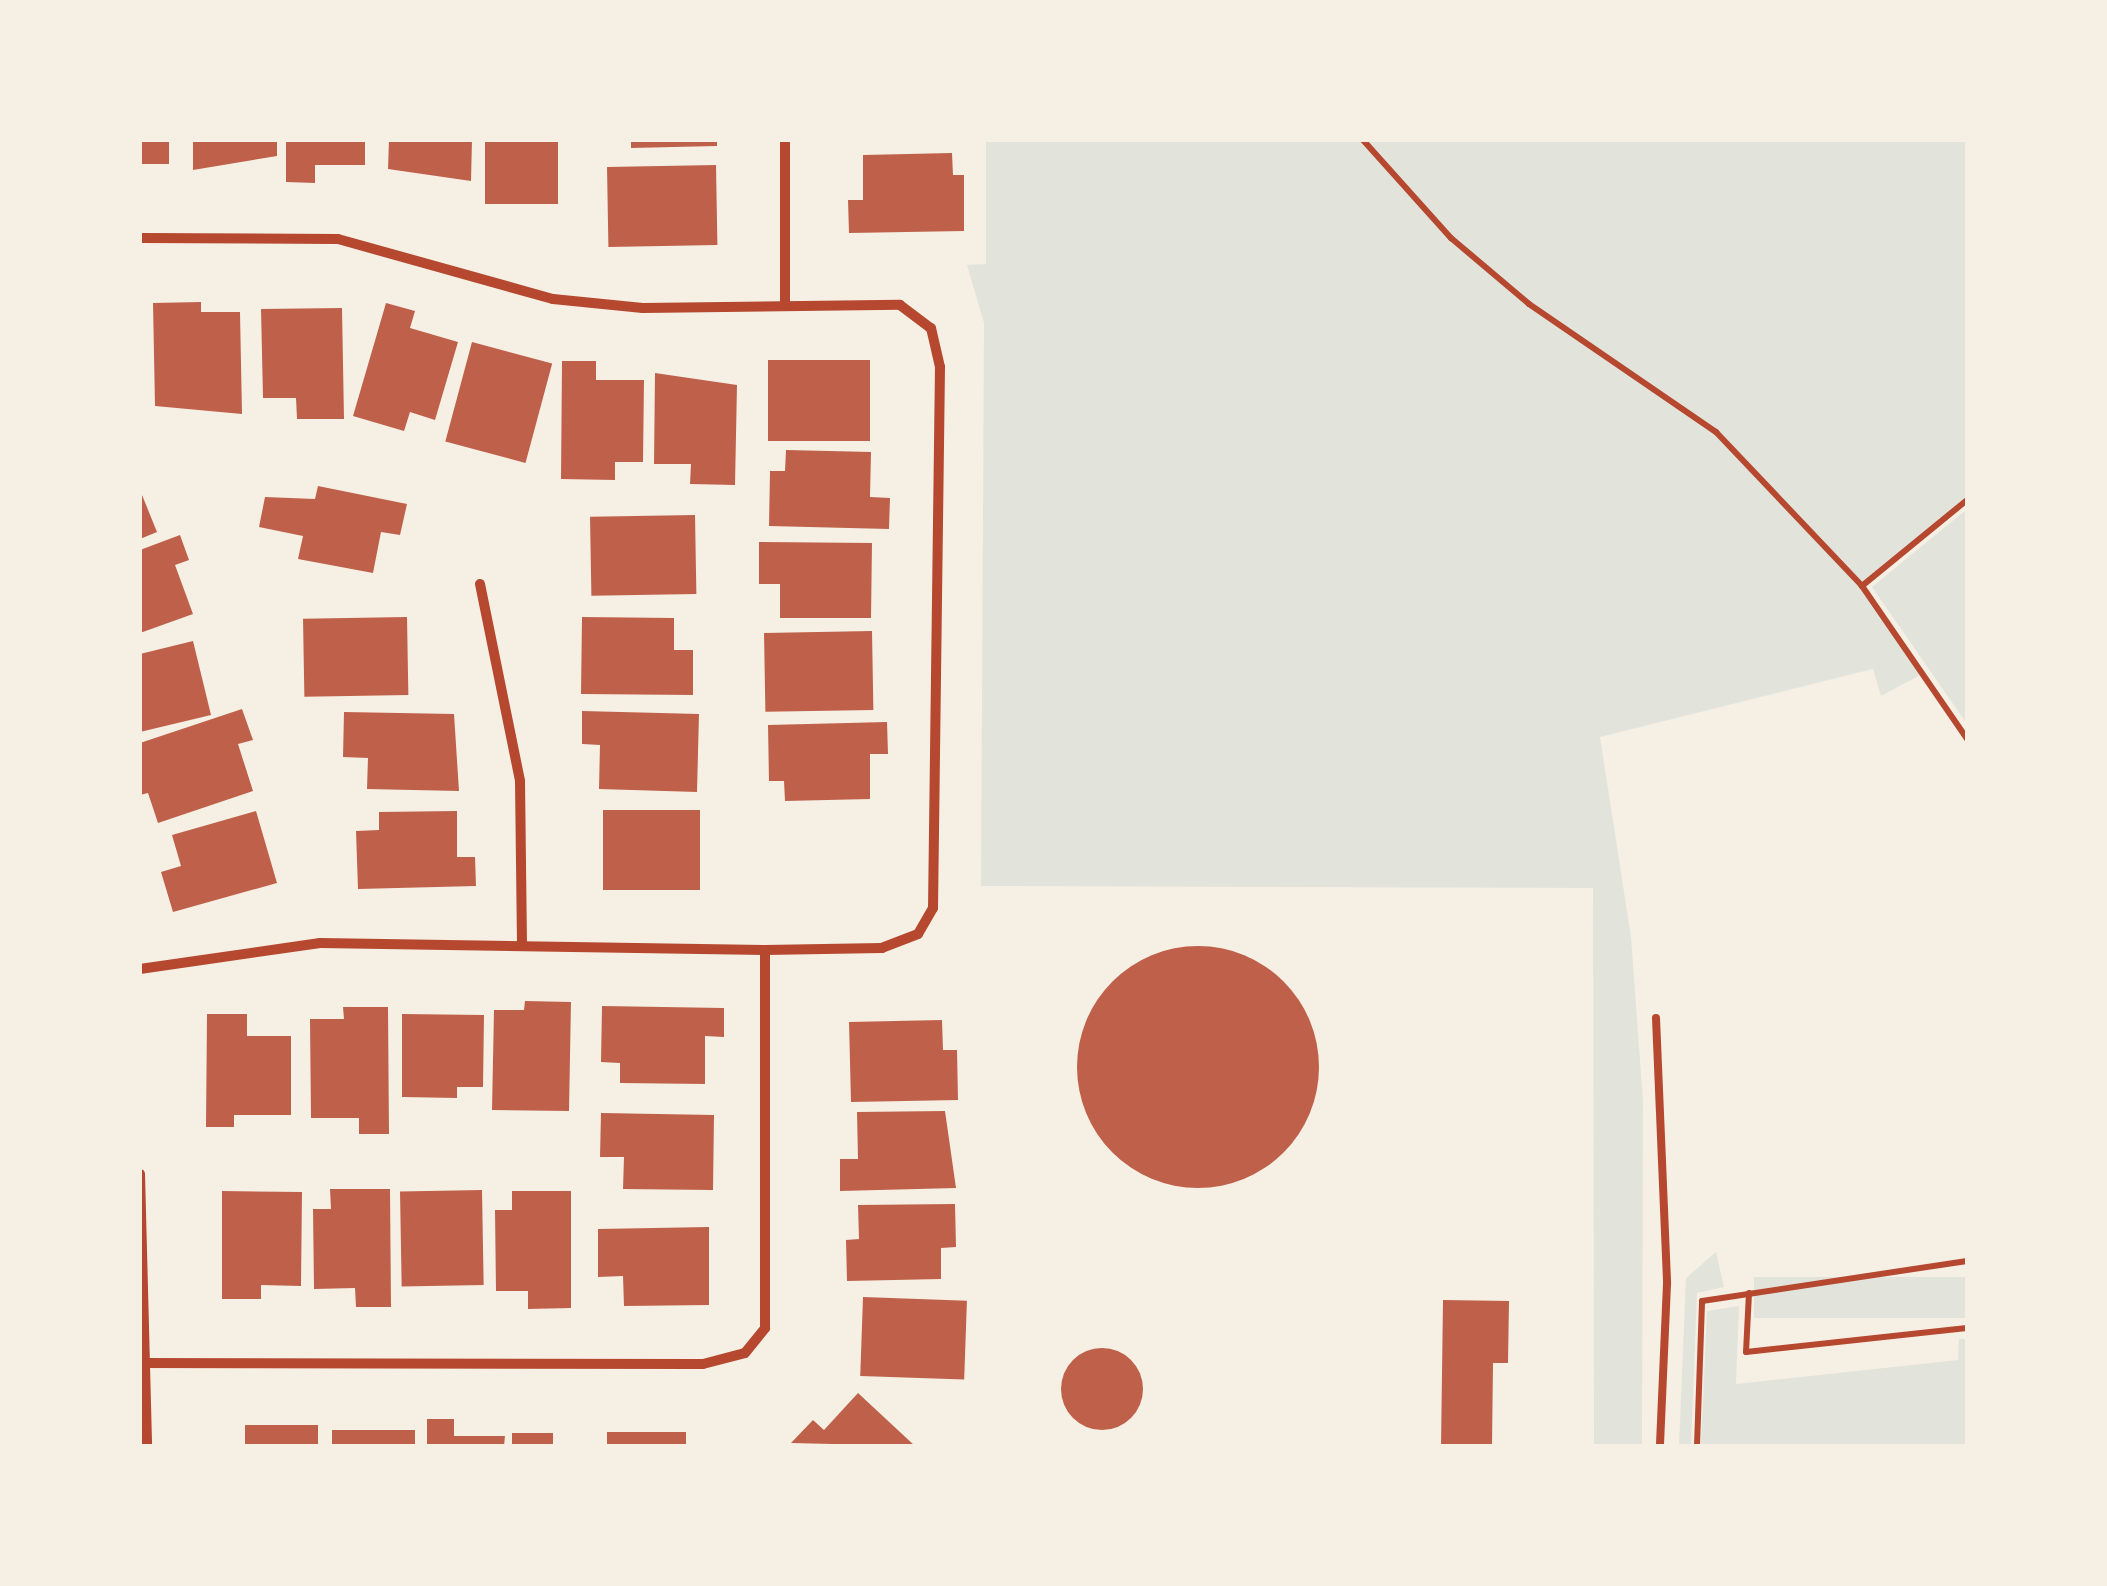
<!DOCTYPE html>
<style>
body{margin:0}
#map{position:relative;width:2107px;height:1586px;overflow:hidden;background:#f6efe4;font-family:Overpass,sans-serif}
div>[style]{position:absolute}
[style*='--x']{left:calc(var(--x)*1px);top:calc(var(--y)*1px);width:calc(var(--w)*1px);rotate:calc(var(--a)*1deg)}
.green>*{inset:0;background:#e2e4dc;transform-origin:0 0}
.building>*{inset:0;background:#bf614a;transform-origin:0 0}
.round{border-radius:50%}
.path>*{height:6px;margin:-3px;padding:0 3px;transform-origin:3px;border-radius:3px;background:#b5482f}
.service>*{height:8px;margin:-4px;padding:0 4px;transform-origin:4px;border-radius:4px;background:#b5482f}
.minor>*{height:10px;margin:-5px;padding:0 5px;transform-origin:5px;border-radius:5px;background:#b5482f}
span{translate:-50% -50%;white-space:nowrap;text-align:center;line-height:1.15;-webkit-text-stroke:10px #f6efe4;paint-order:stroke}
.frame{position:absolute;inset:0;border:142px solid #f6efe4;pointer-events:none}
</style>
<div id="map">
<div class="green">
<i style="clip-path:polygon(986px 140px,1967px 140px,1967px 496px,1862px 586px,1922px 674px,1881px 696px,1873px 669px,1600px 737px,1631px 937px,1643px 1101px,1642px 1446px,1594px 1446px,1593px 888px,981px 886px,984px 323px,967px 265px,986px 264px)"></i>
<i style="clip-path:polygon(1967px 509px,1967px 724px,1872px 587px)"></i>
<i style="clip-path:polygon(1716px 1252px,1724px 1287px,1697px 1293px,1691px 1446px,1679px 1446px,1686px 1278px)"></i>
<i style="left:1967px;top:1277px;width:41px;height:213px;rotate:90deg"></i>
<i style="clip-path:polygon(1739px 1306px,1736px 1384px,1958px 1360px,1959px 1339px,1967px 1339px,1967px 1446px,1701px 1446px,1707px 1311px)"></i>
</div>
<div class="building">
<i style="left:140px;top:140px;width:29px;height:24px"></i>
<i style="clip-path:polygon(193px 140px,277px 140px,277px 156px,193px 170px)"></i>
<i style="clip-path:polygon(286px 140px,365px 140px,365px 165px,315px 165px,315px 183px,286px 182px)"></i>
<i style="clip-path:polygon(389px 140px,472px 140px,471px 181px,388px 169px)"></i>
<i style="left:485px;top:140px;width:73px;height:64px"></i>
<i style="clip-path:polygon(631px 140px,717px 140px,717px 146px,631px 148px)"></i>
<i style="clip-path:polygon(952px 153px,953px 175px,964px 175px,964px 231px,849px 233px,848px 200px,863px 200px,863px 155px)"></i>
<i style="left:716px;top:165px;width:80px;height:109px;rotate:89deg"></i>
<i style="clip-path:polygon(201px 302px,201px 312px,240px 312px,242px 414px,155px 406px,153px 303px)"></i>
<i style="clip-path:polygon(386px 303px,415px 311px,410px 328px,458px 342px,435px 420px,410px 412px,404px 431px,353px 416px)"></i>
<i style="clip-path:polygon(342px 308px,344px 419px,297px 419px,296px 398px,263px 398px,261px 309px)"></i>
<i style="left:472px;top:342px;width:83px;height:103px;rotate:15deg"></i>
<i style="left:768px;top:360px;width:102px;height:81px"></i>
<i style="clip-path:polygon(562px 361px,596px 361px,596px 380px,644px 380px,643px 462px,615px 462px,615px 480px,561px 479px)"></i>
<i style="clip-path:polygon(655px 373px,737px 385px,735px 485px,690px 484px,691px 464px,654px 464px)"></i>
<i style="clip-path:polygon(786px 450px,871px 452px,870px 497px,890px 498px,889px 529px,769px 526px,770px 471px,785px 471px)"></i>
<i style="clip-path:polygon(318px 486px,407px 504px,400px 535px,381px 532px,373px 573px,298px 559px,303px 536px,259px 527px,265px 497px,315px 499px)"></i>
<i style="clip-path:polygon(140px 490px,157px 532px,140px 539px)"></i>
<i style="left:695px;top:515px;width:79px;height:105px;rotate:89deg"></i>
<i style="clip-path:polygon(180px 535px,189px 560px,175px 565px,193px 614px,140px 633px,140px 550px)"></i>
<i style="clip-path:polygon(759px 542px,872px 543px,871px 618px,780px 618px,780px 584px,759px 584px)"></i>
<i style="left:407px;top:617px;width:78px;height:104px;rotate:89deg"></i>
<i style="clip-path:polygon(582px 617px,674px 618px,674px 650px,693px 650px,693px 695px,581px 694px)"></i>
<i style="left:872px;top:631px;width:79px;height:108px;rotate:89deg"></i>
<i style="clip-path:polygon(193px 641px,211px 715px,140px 732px,140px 654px)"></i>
<i style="clip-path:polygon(242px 709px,253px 740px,238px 744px,253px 791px,158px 823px,148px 793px,140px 795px,140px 743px)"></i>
<i style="clip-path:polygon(582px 711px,699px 714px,697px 792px,599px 789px,600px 745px,582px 744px)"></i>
<i style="clip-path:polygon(344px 712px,454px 714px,459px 791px,367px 789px,368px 758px,343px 757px)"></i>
<i style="clip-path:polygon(887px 722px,888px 754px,870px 754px,870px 799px,785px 801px,784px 781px,769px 781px,768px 725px)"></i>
<i style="left:700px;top:810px;width:80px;height:97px;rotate:90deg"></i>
<i style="clip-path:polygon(256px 811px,277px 883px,173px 912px,161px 872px,181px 866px,172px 835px)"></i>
<i style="clip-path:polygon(457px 811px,457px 857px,475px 857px,476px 886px,358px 889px,356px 831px,379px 830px,379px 812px)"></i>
<i class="round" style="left:1077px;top:946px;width:242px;height:242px"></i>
<i style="clip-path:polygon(525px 1001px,571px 1002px,569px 1111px,492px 1110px,494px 1010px,524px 1010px)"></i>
<i style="clip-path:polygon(602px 1006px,724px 1008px,724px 1037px,705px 1036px,705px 1084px,620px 1083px,620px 1063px,601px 1062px)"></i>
<i style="clip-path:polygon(343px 1007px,388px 1007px,389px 1134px,359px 1134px,359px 1118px,311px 1118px,310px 1019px,344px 1019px)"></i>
<i style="clip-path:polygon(207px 1014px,247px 1014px,247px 1036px,291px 1036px,291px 1115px,234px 1115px,234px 1127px,206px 1127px)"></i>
<i style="clip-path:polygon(402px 1014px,484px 1015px,483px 1087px,457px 1087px,457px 1098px,402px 1097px)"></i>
<i style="clip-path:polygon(942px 1020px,943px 1050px,957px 1050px,958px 1100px,851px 1102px,849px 1022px)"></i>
<i style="clip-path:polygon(945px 1111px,956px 1188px,840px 1191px,840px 1159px,858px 1159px,857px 1112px)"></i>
<i style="clip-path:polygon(601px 1113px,714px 1115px,713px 1190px,623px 1189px,624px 1157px,600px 1157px)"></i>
<i style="clip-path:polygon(330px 1189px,390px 1189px,391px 1307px,356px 1307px,355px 1288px,314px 1289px,313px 1209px,331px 1209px)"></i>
<i style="left:482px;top:1190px;width:95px;height:82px;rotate:89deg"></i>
<i style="clip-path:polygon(222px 1191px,302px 1192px,301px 1286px,261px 1285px,261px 1299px,222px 1299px)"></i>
<i style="clip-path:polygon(512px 1191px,571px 1191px,571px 1308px,528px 1309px,528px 1291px,496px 1291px,495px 1210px,512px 1210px)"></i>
<i style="clip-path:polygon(955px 1204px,956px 1247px,941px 1248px,941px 1279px,847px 1281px,846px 1240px,859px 1239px,858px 1205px)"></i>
<i style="clip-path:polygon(709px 1227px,709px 1305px,624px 1306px,623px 1276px,598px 1277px,598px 1229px)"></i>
<i style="left:863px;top:1297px;width:104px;height:79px;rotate:2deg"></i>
<i style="clip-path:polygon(1443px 1300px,1509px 1301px,1508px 1363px,1493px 1363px,1492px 1446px,1441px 1446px)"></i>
<i class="round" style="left:1061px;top:1348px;width:82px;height:82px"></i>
<i style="clip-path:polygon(858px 1393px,915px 1446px,791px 1443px,813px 1420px,824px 1430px)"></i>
<i style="clip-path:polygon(427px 1419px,454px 1419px,454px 1436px,505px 1436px,504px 1446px,427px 1446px)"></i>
<i style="left:318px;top:1425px;width:21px;height:73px;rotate:90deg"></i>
<i style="left:332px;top:1430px;width:83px;height:16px"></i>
<i style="left:607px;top:1432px;width:79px;height:14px"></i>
<i style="left:512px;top:1433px;width:41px;height:13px"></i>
</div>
<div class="path">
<i style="--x:1363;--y:140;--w:132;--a:48.1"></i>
<i style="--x:1451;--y:238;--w:102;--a:40.2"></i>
<i style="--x:1529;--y:304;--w:227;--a:34.4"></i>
<i style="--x:1716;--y:432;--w:212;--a:46.5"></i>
<i style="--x:1967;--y:500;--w:136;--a:140.7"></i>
<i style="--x:1862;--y:586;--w:186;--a:55.5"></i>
<i style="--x:1749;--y:1293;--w:59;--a:92.9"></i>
<i style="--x:1746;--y:1352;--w:222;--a:-6.2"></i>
<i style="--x:1697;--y:1446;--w:145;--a:-88"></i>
<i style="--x:1702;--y:1301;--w:268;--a:-8.6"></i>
</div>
<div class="service">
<i style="--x:1656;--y:1018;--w:266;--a:87.6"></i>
<i style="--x:1667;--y:1284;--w:162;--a:92.5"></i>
</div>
<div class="minor">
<i style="--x:785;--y:140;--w:165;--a:90"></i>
<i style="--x:140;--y:238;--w:198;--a:0.3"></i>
<i style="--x:338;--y:239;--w:223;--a:15.6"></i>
<i style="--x:553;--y:299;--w:90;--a:5.7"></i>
<i style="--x:643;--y:308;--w:257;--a:-0.7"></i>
<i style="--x:900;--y:305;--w:39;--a:37"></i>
<i style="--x:931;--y:328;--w:40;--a:77"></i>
<i style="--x:940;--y:367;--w:541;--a:90.74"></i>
<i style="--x:933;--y:908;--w:30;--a:120"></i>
<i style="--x:918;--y:934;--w:39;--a:159"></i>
<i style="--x:882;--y:948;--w:117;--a:179"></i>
<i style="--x:765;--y:950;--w:445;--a:-179.1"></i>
<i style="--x:320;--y:943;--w:182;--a:171.8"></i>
<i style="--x:480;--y:584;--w:201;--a:78.5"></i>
<i style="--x:520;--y:781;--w:164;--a:89.3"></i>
<i style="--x:140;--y:1174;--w:272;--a:88.5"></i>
<i style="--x:140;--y:1363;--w:563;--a:0.1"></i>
<i style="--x:703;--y:1364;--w:43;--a:-14.7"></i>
<i style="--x:745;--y:1353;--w:32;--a:-51"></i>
<i style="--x:765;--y:1328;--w:378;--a:-90"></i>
</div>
<div class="frame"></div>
</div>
